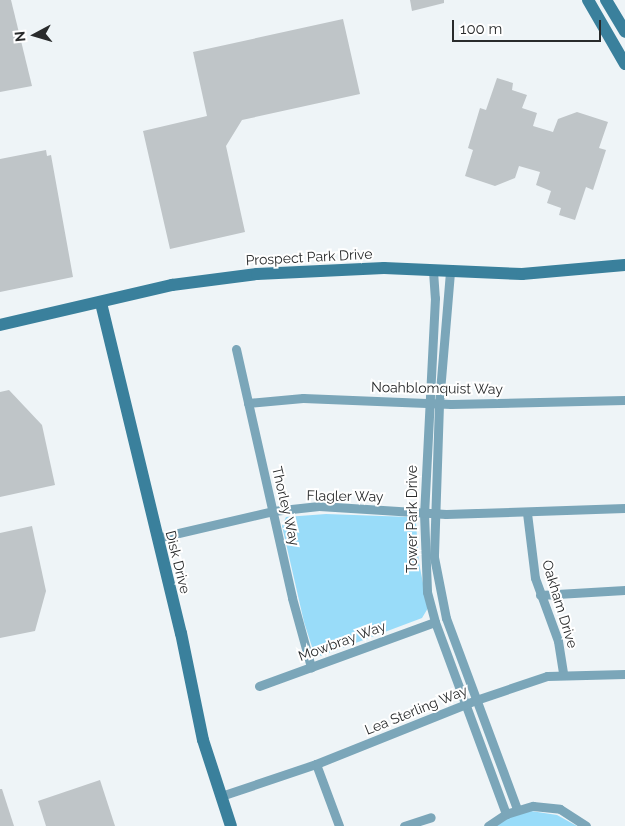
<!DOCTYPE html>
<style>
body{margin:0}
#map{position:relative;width:625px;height:826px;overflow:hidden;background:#eef4f7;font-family:Raleway,sans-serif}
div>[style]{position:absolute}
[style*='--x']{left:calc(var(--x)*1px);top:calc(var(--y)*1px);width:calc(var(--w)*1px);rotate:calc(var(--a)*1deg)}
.green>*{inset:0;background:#99dcf9}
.building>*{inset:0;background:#bfc5c8}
.street>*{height:9px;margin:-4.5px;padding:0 4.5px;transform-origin:4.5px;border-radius:4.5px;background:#7ba6b9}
.secondary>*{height:12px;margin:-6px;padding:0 6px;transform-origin:6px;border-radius:6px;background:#3a809c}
span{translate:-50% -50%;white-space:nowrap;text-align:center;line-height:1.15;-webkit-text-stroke:4px #fff;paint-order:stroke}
.street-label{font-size:14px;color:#292b2c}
.north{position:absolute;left:10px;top:10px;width:50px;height:50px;-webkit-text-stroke:4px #fff;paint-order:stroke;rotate:264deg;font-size:14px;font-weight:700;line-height:20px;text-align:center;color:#292b2c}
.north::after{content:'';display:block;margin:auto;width:18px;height:22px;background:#292b2c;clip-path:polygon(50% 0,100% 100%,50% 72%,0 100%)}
.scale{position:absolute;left:452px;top:20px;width:149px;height:22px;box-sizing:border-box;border:2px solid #292b2c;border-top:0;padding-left:6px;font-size:15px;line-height:18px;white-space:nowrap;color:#292b2c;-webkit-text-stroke:4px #fff;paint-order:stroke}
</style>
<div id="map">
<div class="green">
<i style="clip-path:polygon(326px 514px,410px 517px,416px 523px,419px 563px,428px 608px,422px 618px,321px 656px,313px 650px,304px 622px,282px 526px,286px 517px)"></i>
<i style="clip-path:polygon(531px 811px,557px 815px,577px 826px,495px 826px,506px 818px)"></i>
</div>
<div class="building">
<i style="clip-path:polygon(0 0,11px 0,32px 86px,0 92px)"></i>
<i style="clip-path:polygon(410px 0,444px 0,444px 3px,412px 11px)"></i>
<i style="clip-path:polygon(343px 19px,360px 94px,242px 120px,226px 146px,245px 232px,170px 249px,143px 131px,207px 116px,193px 52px)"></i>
<i style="clip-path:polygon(497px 78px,513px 83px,512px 90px,527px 95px,522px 108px,537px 113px,533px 126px,553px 132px,558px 119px,577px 112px,608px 122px,599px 148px,606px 150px,593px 190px,586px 187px,575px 220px,559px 215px,561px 208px,547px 203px,551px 191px,536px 185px,540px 172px,519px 166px,515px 178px,495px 186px,465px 176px,473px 150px,468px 148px,480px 108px,486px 110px)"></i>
<i style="clip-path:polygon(46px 150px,47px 156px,51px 155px,73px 277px,0 292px,0 159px)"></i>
<i style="clip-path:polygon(9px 390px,42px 425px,55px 485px,0 497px,0 392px)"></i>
<i style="clip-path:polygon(32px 526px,46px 591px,35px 631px,0 638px,0 533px)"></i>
<i style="clip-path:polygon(100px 780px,115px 826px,46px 826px,38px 801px)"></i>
<i style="clip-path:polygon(0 789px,2px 789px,14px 826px,0 826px)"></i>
</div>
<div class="street">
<i style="--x:433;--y:271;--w:27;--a:86"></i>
<i style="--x:435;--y:298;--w:215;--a:92.9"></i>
<i style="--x:424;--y:513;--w:79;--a:87.8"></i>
<i style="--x:427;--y:592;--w:31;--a:75"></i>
<i style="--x:435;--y:622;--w:205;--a:69.7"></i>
<i style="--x:450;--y:272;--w:132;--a:94.8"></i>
<i style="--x:439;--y:404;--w:153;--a:91.9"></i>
<i style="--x:434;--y:557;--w:62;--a:78.9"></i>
<i style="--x:446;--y:618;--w:204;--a:69.6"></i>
<i style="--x:236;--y:349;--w:255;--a:77.3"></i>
<i style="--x:292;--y:598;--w:72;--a:74.6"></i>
<i style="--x:248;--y:403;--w:55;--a:-5.2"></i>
<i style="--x:303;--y:398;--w:148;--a:2.3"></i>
<i style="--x:451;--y:404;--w:174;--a:-1.3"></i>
<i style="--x:527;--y:513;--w:65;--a:83"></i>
<i style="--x:535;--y:578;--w:67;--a:69.9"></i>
<i style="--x:558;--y:641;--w:33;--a:81"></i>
<i style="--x:157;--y:538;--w:119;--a:-13.1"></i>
<i style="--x:273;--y:511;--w:46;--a:-6.2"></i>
<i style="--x:319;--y:506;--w:127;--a:3.6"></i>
<i style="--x:446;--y:514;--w:179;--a:-1.9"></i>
<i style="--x:540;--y:595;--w:85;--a:-3.4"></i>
<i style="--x:259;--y:686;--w:187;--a:-20"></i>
<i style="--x:316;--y:764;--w:66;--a:69.6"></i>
<i style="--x:221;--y:796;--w:100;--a:-18.6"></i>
<i style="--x:316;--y:764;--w:172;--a:-21.8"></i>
<i style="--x:476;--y:700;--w:75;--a:-18.7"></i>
<i style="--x:547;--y:676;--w:78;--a:-1.5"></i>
<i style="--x:404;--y:826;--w:28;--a:-18"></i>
<i style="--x:488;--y:826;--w:22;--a:-34"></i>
<i style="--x:506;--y:814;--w:28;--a:-17"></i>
<i style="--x:533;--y:806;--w:27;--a:6"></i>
<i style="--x:560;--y:809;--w:31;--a:33"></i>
</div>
<div class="secondary">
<i style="--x:588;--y:0;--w:74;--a:60"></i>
<i style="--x:606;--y:0;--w:37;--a:59"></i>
<i style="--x:101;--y:303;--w:340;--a:76.4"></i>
<i style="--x:181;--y:633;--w:109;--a:78.4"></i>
<i style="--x:203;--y:740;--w:90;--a:72"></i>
<i style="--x:0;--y:325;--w:177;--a:-13.1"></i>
<i style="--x:172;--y:285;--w:86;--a:-7.4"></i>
<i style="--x:257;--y:274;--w:127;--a:-2.7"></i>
<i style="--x:384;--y:268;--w:138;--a:2.5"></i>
<i style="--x:522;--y:274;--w:103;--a:-5"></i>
</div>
<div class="street-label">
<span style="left:309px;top:257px;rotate:-3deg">Prospect Park Drive</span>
<span style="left:437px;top:388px;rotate:1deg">Noahblomquist Way</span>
<span style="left:345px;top:496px;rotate:1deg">Flagler Way</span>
<span style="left:286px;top:506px;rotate:77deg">Thorley Way</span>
<span style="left:412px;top:519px;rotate:-90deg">Tower Park Drive</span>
<span style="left:178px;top:562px;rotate:76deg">Disk Drive</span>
<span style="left:560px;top:604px;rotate:73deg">Oakham Drive</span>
<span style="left:342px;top:641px;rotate:-20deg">Mowbray Way</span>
<span style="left:416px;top:710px;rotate:-22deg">Lea Sterling Way</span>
</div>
<div class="north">N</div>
<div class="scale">100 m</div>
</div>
